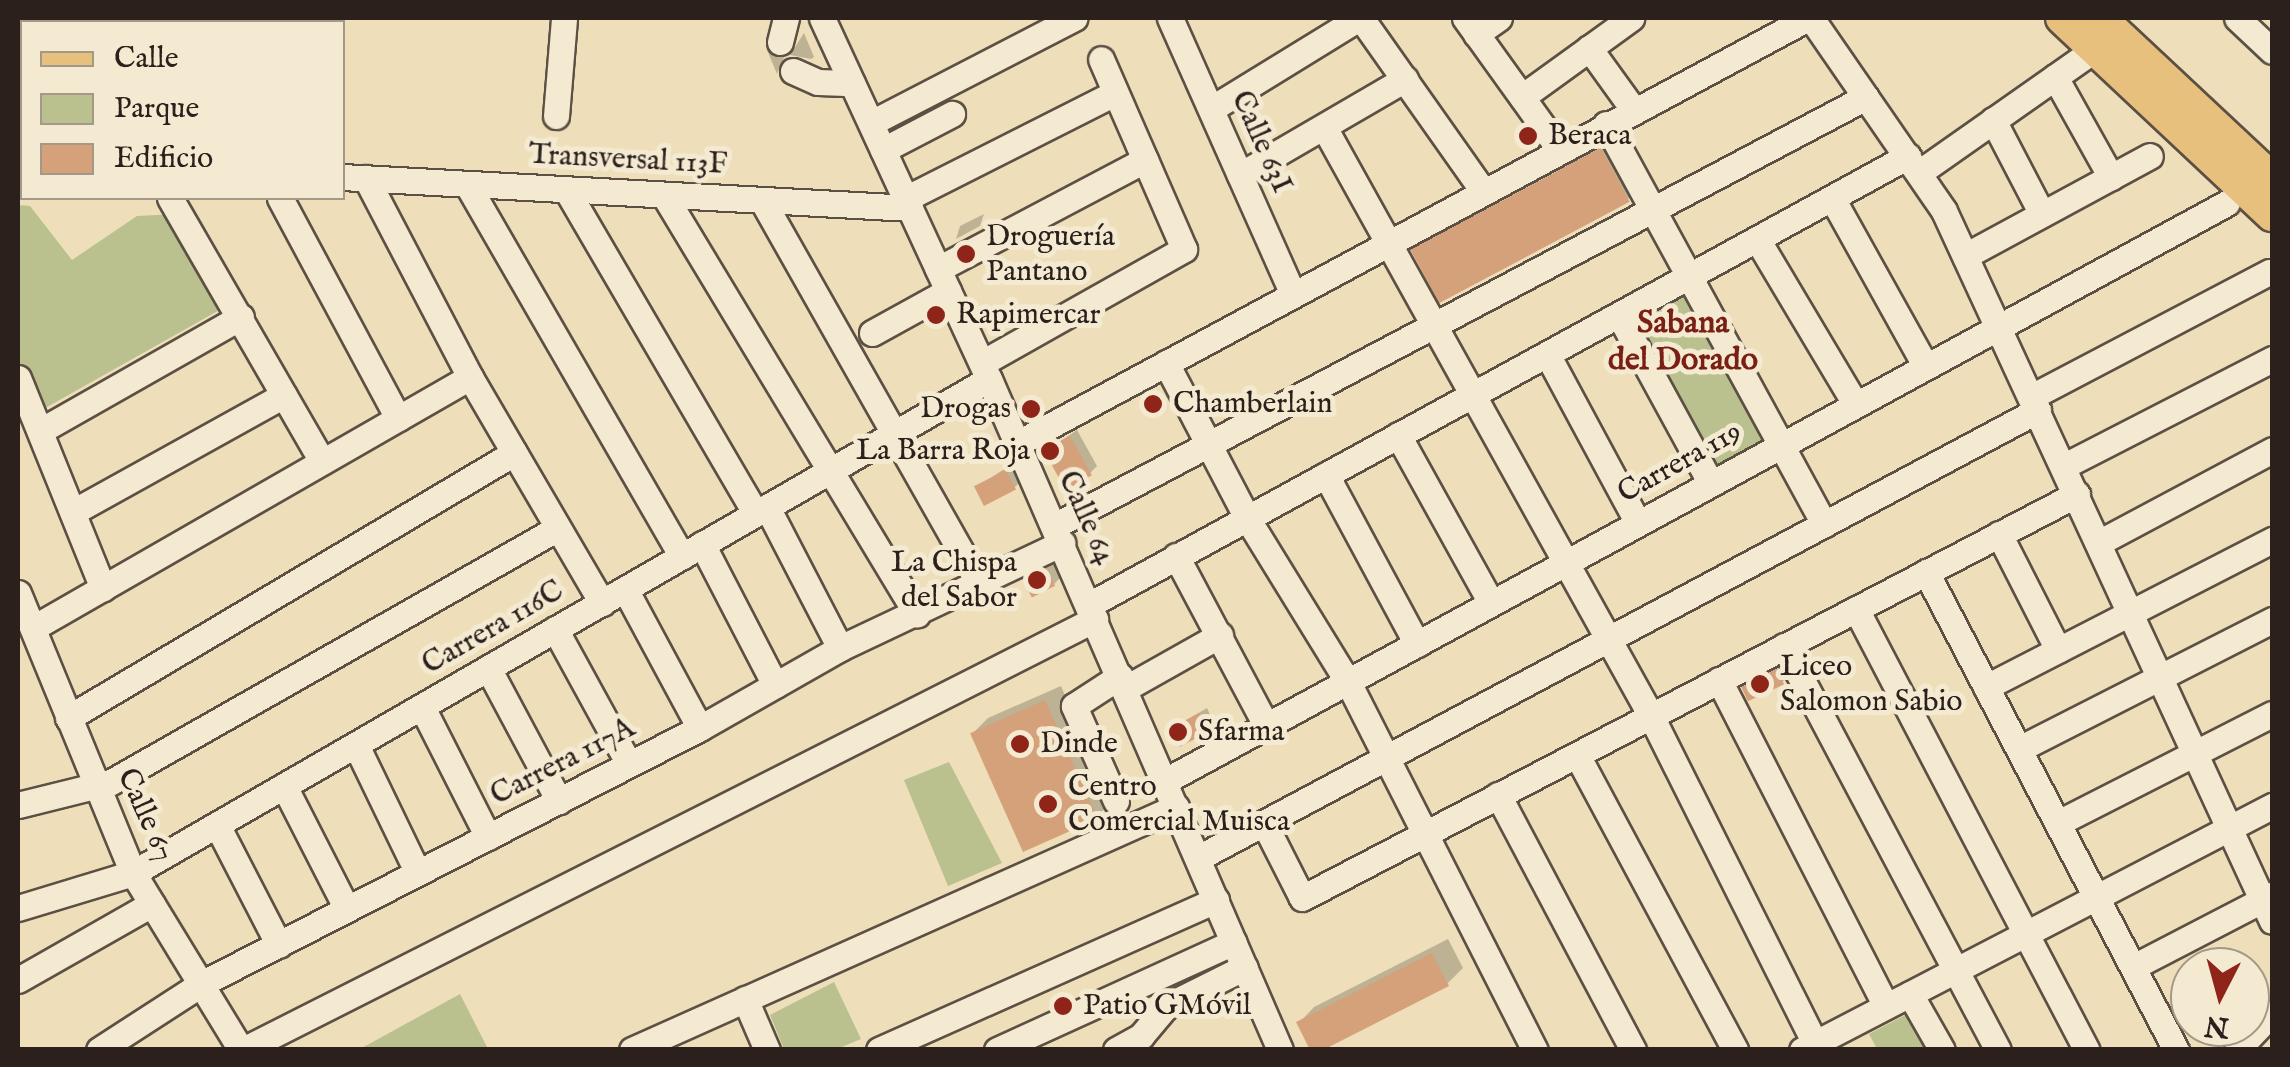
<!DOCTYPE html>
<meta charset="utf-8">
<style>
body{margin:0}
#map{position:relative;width:2290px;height:1067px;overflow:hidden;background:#eedfba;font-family:"IM FELL English",serif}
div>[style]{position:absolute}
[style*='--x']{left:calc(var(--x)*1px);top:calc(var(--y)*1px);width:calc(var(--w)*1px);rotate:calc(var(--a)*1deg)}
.green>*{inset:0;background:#bac18f;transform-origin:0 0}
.shadow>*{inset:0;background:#0003}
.building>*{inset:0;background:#d4a17a;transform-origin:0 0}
.roads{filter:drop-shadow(2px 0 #5c5044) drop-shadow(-2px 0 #5c5044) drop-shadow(0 2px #5c5044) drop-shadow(0 -2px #5c5044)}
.minor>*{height:25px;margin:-12.5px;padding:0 12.5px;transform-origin:12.5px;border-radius:12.5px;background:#f4ead2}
.major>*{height:32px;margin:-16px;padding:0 16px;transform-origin:16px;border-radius:16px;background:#e7c07d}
.dots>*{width:28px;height:28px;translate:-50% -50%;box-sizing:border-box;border:5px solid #f4ead2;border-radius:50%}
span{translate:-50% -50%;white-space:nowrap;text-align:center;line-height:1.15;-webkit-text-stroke:10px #f4ead2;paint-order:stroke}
.poi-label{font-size:30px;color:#2c201c}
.left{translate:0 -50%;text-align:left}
.right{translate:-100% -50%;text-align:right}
.street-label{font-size:30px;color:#2c201c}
.neighbourhood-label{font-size:32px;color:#7a1f14;font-weight:700}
.frame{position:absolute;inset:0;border:20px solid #2c201c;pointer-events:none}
.legend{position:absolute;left:20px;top:20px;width:325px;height:180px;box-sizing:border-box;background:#f4ead2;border:2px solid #a49989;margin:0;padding:12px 18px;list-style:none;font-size:30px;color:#2c201c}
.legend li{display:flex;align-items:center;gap:20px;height:50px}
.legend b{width:50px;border:2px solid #a49989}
.north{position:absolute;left:2170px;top:947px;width:100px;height:100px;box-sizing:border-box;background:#f4ead2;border:2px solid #a49989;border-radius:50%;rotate:186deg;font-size:28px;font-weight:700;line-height:40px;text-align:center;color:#2c201c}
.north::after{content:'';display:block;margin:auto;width:35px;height:45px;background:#8f2418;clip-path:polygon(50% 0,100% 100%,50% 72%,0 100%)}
</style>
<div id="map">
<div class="green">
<i style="clip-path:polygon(18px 205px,30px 206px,72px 260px,137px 216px,176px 214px,223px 308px,40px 411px,18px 358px)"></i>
<i style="left:1691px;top:292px;width:172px;height:70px;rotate:61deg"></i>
<i style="clip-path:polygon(949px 762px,1002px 863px,948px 886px,904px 780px)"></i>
<i style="clip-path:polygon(834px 982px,861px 1039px,837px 1049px,784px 1049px,770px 1015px)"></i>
<i style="clip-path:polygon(460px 994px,488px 1049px,360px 1049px)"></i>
<i style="clip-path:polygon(1911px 1012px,1931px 1049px,1877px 1049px,1869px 1034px)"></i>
</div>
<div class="shadow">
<i style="clip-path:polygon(804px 33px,814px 57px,811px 59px,790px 55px)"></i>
<i style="clip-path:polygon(767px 50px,785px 55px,777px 74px)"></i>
<i style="clip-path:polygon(1608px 143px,1635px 192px,1628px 199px,1414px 251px)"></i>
<i style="clip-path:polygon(984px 214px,980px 226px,956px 239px,960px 226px)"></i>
<i style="clip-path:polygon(1077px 430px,1097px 466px,1090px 473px,1047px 450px)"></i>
<i style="clip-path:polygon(1022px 457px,1030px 472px,1014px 488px,977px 487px)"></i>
<i style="clip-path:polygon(1054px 563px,1061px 577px,1054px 584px,1026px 580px)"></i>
<i style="clip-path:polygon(1784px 664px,1790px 675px,1782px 682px,1744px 688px)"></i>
<i style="clip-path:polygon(1061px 686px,1112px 802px,1096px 817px,973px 733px,988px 718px)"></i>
<i style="clip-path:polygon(1207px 708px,1214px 723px,1207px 730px,1173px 728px)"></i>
<i style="clip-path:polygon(1448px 939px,1463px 968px,1447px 984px,1299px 1023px,1314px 1007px)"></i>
</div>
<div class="building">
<i style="left:1601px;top:148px;width:61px;height:216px;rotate:62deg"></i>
<i style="left:1070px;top:436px;width:45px;height:30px;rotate:61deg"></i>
<i style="left:1006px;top:470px;width:22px;height:36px;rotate:63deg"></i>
<i style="left:1046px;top:568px;width:20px;height:26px;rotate:63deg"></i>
<i style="left:1777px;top:669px;width:17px;height:40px;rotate:65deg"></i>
<i style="left:1045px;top:700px;width:130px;height:82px;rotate:66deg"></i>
<i style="left:1199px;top:713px;width:21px;height:33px;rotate:62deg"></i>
<i style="clip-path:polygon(1432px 953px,1449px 986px,1323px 1050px,1310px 1050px,1296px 1022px)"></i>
</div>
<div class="roads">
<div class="minor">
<i style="--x:822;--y:18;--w:398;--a:65.2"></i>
<i style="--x:989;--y:379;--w:731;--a:66.55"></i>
<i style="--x:1170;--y:18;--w:302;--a:66"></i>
<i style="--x:1361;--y:18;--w:212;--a:54.8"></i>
<i style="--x:1465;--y:18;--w:161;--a:54.3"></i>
<i style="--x:1811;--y:18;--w:234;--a:55.4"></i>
<i style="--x:1944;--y:211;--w:782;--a:65.2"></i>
<i style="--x:2237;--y:18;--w:48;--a:43.3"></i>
<i style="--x:261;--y:22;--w:4;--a:-90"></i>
<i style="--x:1476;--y:34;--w:28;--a:-35"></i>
<i style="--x:780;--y:42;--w:25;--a:-76"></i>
<i style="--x:1589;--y:48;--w:75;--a:54.2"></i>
<i style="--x:793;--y:71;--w:27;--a:24"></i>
<i style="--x:818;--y:82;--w:34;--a:2"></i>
<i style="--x:2055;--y:77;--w:115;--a:60.8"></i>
<i style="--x:1522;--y:97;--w:135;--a:-35.9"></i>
<i style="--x:1211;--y:109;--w:174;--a:-31.6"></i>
<i style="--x:556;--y:116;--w:98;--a:-85.3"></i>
<i style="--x:1993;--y:120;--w:106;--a:62.5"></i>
<i style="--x:871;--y:123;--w:229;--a:-27.3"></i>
<i style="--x:1606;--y:124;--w:456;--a:61.4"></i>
<i style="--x:1324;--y:127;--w:674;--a:60.96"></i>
<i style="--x:1651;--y:716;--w:373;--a:63.4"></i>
<i style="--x:883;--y:150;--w:78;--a:-27.6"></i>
<i style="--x:18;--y:159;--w:4;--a:0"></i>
<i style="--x:1920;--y:172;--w:230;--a:-35.1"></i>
<i style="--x:1240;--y:175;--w:191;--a:-30.2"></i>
<i style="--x:342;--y:177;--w:569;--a:3.12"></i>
<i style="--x:366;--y:178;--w:225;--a:62.4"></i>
<i style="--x:470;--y:377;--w:262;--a:59.7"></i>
<i style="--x:467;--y:184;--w:430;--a:60"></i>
<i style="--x:566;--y:189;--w:376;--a:59.7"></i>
<i style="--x:664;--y:195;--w:490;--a:58.9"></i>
<i style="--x:170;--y:198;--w:304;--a:60"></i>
<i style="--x:280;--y:198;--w:250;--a:61.8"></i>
<i style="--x:1832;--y:198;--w:193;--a:60.9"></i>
<i style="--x:905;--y:199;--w:235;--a:-26.8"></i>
<i style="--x:762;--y:200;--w:442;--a:60.5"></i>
<i style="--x:1757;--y:239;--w:193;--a:59.2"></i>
<i style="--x:1965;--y:256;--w:210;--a:-28.4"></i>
<i style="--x:938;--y:269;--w:234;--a:-27.8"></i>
<i style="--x:1619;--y:315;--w:192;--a:61.4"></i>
<i style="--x:872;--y:333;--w:87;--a:-28.9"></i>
<i style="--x:1547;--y:354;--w:192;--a:61.7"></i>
<i style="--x:982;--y:363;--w:232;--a:-29.4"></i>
<i style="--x:1184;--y:249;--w:207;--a:-113.6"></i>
<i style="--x:1166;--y:363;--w:175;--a:62.4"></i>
<i style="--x:1247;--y:518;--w:193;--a:58.4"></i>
<i style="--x:1348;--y:682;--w:413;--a:63.1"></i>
<i style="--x:18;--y:378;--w:227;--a:68"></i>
<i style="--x:2031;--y:397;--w:269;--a:-27.7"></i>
<i style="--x:40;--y:431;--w:231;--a:-29.6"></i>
<i style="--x:1398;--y:435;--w:192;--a:61"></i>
<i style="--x:1018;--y:443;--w:897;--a:-28.28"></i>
<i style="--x:2064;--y:466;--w:234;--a:-27.2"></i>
<i style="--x:1326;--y:475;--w:192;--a:61.7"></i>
<i style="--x:767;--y:507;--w:159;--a:62.6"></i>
<i style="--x:73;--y:512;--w:241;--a:-29"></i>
<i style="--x:1054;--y:526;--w:918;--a:-27.85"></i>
<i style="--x:1999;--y:534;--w:130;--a:63"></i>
<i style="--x:2100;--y:542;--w:195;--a:-28.1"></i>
<i style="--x:702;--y:544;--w:159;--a:62.6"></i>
<i style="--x:1176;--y:556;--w:191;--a:62"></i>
<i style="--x:1926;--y:572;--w:539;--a:62.39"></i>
<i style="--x:625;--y:589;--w:158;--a:61.7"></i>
<i style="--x:18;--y:593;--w:303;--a:67.7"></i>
<i style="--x:133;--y:873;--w:207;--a:58.6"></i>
<i style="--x:1089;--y:605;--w:934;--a:-28.73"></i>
<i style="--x:1856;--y:609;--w:498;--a:62.4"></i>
<i style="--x:33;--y:628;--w:504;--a:-29.87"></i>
<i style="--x:555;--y:629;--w:154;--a:61.3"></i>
<i style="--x:1784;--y:646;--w:457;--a:62.1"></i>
<i style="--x:488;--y:668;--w:151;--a:61.9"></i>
<i style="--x:1719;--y:680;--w:366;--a:62.9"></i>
<i style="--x:1986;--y:687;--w:322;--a:-27.2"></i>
<i style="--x:1126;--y:688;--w:108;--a:-29.4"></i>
<i style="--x:422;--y:707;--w:146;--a:63.1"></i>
<i style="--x:68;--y:718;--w:519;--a:-30.72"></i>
<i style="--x:356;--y:745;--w:142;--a:64.2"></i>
<i style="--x:2019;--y:749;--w:284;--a:-27"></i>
<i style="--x:1577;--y:755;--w:335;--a:61.8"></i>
<i style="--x:1165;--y:781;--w:1209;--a:-28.56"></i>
<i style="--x:284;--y:786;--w:138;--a:62.9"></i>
<i style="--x:1498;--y:795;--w:289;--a:62.1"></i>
<i style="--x:1116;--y:801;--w:104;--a:-113.9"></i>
<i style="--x:1074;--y:706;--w:55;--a:-33.1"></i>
<i style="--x:18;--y:805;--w:96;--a:-13.9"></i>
<i style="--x:111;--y:782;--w:514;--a:-29.61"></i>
<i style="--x:1264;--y:823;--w:84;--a:63.1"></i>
<i style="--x:1302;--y:898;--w:874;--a:-27.53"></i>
<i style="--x:2058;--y:823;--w:240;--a:-27"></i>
<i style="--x:217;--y:825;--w:135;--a:62.7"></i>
<i style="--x:1198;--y:858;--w:952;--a:-28.07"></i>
<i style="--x:18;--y:908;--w:120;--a:-16.9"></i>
<i style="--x:133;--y:873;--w:988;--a:-29.99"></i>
<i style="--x:2133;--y:967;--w:157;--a:-27.4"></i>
<i style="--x:18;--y:980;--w:154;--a:-29.6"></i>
<i style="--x:1910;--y:994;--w:64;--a:60.3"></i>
<i style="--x:745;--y:999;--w:56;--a:66.7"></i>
<i style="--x:99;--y:1050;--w:121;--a:-32.9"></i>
<i style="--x:201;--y:984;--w:561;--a:-27.16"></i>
<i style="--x:700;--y:728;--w:161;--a:-29.7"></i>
<i style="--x:840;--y:648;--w:246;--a:-25.3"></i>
<i style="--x:243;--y:1050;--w:955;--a:-26.83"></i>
<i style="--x:632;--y:1050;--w:596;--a:-24.07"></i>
<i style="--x:879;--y:1050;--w:369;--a:-24"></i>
<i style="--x:997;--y:1050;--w:260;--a:-24.5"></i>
<i style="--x:1116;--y:1050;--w:29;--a:-29"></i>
<i style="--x:1141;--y:1036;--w:38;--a:-50"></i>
<i style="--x:1165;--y:1007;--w:89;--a:-26.6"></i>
<i style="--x:1802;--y:1050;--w:530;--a:-27.44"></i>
<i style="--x:2237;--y:1050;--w:51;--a:-46.6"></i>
</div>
<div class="major">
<i style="--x:2062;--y:18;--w:288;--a:43.2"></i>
<i style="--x:2100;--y:18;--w:236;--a:43.1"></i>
</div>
</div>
<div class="dots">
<i style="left:1528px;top:136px;background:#8f2418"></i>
<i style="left:966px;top:254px;background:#8f2418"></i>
<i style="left:936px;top:315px;background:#8f2418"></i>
<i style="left:1153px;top:404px;background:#8f2418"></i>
<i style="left:1031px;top:409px;background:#8f2418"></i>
<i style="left:1050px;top:451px;background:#8f2418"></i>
<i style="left:1037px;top:580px;background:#8f2418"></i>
<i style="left:1760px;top:684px;background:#8f2418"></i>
<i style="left:1178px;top:732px;background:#8f2418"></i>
<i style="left:1020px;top:744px;background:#8f2418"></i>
<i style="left:1048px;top:804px;background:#8f2418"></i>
<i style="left:1063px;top:1006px;background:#8f2418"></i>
</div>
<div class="poi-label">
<span class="left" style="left:1548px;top:136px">Beraca</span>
<span class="left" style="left:986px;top:254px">Droguería<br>Pantano</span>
<span class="left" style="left:956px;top:315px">Rapimercar</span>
<span class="left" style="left:1173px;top:404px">Chamberlain</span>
<span class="right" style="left:1011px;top:409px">Drogas</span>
<span class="right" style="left:1030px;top:451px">La Barra Roja</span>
<span class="right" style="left:1017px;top:580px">La Chispa<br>del Sabor</span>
<span class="left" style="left:1780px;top:684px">Liceo<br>Salomon Sabio</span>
<span class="left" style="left:1198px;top:732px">Sfarma</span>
<span class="left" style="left:1040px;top:744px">Dinde</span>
<span class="left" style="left:1068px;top:804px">Centro<br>Comercial Muisca</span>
<span class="left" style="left:1083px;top:1006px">Patio GMóvil</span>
</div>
<div class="street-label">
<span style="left:1261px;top:142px;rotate:66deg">Calle 63I</span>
<span style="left:628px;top:160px;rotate:3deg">Transversal 113F</span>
<span style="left:1680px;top:463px;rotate:-29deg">Carrera 119</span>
<span style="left:1086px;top:518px;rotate:66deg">Calle 64</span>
<span style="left:493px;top:628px;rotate:-30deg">Carrera 116C</span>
<span style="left:563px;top:762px;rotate:-27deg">Carrera 117A</span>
<span style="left:145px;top:815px;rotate:66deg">Calle 67</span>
</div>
<div class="neighbourhood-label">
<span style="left:1683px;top:343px">Sabana<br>del Dorado</span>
</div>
<div class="frame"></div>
<ul class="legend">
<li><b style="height:12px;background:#e7c07d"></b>Calle</li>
<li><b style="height:28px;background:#bac18f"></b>Parque</li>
<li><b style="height:28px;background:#d4a17a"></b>Edificio</li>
</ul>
<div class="north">N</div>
</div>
